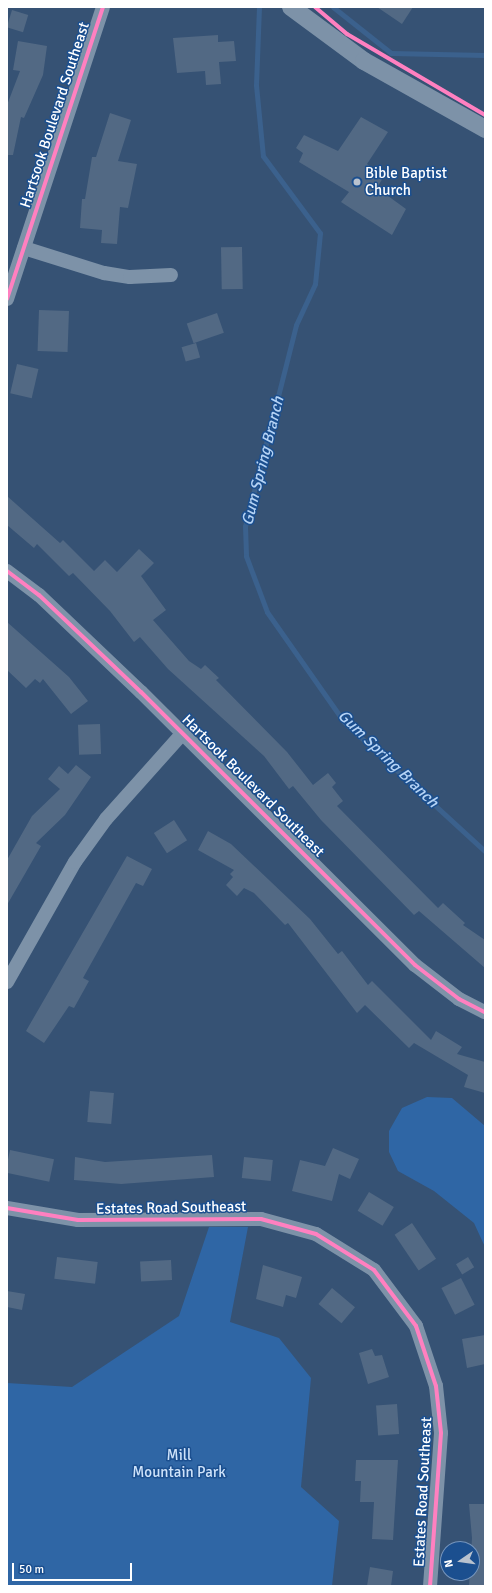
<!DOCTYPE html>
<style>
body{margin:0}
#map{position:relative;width:492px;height:1593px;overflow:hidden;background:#365274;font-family:Signika,sans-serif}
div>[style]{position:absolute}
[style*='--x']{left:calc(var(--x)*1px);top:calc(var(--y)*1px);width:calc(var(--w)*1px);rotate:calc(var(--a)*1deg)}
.green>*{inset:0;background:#2f66a5}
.stream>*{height:5px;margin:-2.5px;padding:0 2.5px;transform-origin:2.5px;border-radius:2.5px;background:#3b618d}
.building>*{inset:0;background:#526984;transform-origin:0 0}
.minor>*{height:14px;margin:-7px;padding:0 7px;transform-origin:7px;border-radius:7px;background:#7d92a8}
.tertiary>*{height:18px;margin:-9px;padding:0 9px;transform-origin:9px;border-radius:9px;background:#7d92a8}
.cycleway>*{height:4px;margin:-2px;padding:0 2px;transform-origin:2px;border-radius:2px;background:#ff80c0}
.dots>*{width:11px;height:11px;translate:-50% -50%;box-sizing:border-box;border:2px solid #1b4f8f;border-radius:50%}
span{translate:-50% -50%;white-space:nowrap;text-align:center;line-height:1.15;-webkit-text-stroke:3px #1b4f8f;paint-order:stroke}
.street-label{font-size:15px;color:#fff}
.poi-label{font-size:15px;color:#fff}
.left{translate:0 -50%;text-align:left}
.park-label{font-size:15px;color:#cfe3fa}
.water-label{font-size:16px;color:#b5d3f5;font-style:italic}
.frame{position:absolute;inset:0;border:8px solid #fff;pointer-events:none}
.north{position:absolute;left:440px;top:1541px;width:40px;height:40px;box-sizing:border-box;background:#1b4f8f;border:1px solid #7695bc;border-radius:50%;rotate:257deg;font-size:11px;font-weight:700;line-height:16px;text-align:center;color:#fff}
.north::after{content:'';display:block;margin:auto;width:14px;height:18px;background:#b9c2ce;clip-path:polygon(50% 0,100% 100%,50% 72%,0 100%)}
.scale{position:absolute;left:12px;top:1563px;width:120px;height:18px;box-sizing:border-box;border:2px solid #fff;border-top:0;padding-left:5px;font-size:12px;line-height:14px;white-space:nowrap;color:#fff;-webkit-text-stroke:3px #1b4f8f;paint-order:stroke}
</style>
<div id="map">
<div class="green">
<i style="clip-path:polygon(427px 1097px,452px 1098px,485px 1126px,485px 1247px,474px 1223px,434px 1191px,398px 1171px,389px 1152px,389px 1131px,402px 1108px)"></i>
<i style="clip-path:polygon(209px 1227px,248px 1227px,230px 1322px,279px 1338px,311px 1378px,301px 1487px,339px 1521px,332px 1586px,7px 1586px,7px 1383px,72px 1387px,179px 1316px)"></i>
</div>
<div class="stream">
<i style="--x:259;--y:7;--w:78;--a:92.2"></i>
<i style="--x:256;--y:85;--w:71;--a:84.4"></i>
<i style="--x:263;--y:156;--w:96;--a:53.5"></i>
<i style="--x:320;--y:233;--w:51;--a:95.6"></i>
<i style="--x:315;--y:284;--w:45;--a:114.9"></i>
<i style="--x:296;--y:325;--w:207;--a:104.2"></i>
<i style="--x:245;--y:526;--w:30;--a:88"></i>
<i style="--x:246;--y:556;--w:60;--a:69.4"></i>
<i style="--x:267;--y:612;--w:134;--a:55"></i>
<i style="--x:344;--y:722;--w:191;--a:42.5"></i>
<i style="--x:333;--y:7;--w:74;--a:38.4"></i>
<i style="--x:391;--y:53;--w:94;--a:1.2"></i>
</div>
<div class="building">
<i style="clip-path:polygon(377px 7px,413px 7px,402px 24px)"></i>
<i style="left:12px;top:10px;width:17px;height:18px;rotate:17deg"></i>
<i style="clip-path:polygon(218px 35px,218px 42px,234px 41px,236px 61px,219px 62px,221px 84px,206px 85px,205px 71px,177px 73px,173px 38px)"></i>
<i style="clip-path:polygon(18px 41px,47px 46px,43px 75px,24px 118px,21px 117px,13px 155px,7px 155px,7px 105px,20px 71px,13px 70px)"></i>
<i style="clip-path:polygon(110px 113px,131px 120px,118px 161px,137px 164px,128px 208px,120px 207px,117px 244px,101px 243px,102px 230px,80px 228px,82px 199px,85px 199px,92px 157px,96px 157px)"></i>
<i style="clip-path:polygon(361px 117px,388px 132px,367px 164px,384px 176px,377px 188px,406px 209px,392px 235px,341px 202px,349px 192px,299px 162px,303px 153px,296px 148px,304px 135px,338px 151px)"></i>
<i style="left:242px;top:247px;width:42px;height:21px;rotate:89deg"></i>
<i style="left:39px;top:310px;width:30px;height:41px;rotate:2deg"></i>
<i style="left:217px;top:313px;width:21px;height:32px;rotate:71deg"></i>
<i style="left:196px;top:343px;width:15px;height:15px;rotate:74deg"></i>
<i style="left:17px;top:364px;width:22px;height:30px;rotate:13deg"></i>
<i style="clip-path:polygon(7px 496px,60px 543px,63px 540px,94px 571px,105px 560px,117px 572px,139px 549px,154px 563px,141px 576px,166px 610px,153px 620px,189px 661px,201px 669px,205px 665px,219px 678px,216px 680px,287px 752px,313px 785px,328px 773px,336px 783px,332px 787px,343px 801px,337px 806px,438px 908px,443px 903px,465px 923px,463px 925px,485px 940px,485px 968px,419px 911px,414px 915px,321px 820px,293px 786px,289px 789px,264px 756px,168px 669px,140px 637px,134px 642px,110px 611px,73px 573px,69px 576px,37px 544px,34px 548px,7px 525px)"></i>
<i style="clip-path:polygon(7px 622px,69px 677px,88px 701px,71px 714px,43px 679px,40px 683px,35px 679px,26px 688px,7px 670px)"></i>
<i style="left:100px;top:724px;width:30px;height:22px;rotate:88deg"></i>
<i style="clip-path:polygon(76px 765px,91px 777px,65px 815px,36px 843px,41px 846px,7px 905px,7px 860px,32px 816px,60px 789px,48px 779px,59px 766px,68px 774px)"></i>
<i style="left:174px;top:820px;width:24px;height:24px;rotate:57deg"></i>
<i style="clip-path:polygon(208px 831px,231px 844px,310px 919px,338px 954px,342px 951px,368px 985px,372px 981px,431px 1040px,436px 1031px,462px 1047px,457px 1054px,485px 1062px,485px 1093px,464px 1087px,468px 1075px,414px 1043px,409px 1048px,365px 1005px,357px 1013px,288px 923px,285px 925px,254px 893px,244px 888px,237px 896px,226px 885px,233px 877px,230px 874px,234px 870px,198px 850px)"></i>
<i style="clip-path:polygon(127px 856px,152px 869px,143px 886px,136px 883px,83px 978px,89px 981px,74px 1008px,69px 1006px,44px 1043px,26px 1031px)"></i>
<i style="left:90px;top:1091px;width:24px;height:31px;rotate:5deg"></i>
<i style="clip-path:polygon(333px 1148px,359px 1159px,350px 1179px,339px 1174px,332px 1201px,292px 1191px,300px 1160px,325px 1166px)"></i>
<i style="left:10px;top:1150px;width:45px;height:23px;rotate:12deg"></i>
<i style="clip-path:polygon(212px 1155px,214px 1177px,121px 1184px,74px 1180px,75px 1157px,105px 1162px)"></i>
<i style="left:244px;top:1157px;width:29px;height:21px;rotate:6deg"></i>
<i style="left:369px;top:1192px;width:29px;height:22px;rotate:31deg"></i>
<i style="left:412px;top:1223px;width:43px;height:21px;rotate:56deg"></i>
<i style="left:57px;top:1257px;width:41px;height:22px;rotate:7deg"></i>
<i style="left:468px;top:1257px;width:12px;height:14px;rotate:59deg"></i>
<i style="left:171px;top:1260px;width:20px;height:31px;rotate:87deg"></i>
<i style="clip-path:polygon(263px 1265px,302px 1277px,296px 1298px,286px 1295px,283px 1307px,256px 1299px)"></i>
<i style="left:461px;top:1278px;width:30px;height:22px;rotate:63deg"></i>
<i style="left:332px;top:1288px;width:30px;height:21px;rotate:40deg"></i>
<i style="clip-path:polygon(7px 1291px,25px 1294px,22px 1310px,7px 1307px)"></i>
<i style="clip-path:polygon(485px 1335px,485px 1364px,467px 1368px,462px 1339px)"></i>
<i style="clip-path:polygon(372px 1349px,375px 1356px,382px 1355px,389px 1377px,368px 1384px,359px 1353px)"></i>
<i style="left:397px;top:1404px;width:30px;height:21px;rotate:86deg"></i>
<i style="clip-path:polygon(356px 1460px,398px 1460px,393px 1540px,372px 1539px,374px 1502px,360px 1502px,361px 1481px,355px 1481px)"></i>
<i style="clip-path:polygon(469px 1504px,485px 1504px,485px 1586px,469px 1585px,472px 1538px)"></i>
<i style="clip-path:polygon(370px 1567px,393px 1571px,391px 1586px,367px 1586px)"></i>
</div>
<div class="minor">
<i style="--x:24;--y:248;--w:84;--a:17.4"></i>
<i style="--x:104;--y:273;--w:26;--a:9"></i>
<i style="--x:130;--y:277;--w:41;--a:-2.8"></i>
<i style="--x:7;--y:299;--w:307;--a:-71.8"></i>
<i style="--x:7;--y:571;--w:40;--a:37"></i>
<i style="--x:39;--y:595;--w:141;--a:43.6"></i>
<i style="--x:141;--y:692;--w:387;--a:44.9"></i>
<i style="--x:415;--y:965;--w:56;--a:37.7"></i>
<i style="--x:459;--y:999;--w:29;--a:27"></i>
<i style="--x:7;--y:982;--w:138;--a:-60.5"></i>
<i style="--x:75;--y:862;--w:53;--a:-54.2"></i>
<i style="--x:106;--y:819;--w:115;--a:-48.2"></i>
<i style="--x:7;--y:1208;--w:72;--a:9.6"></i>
<i style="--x:78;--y:1220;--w:183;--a:-0.3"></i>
<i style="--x:261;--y:1219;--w:57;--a:15.3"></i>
<i style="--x:316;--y:1234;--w:68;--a:31.8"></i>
<i style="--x:374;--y:1270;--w:70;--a:53.1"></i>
<i style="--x:416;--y:1326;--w:63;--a:71.6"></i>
<i style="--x:436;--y:1386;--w:47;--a:83.9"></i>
<i style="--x:441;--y:1433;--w:153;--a:94.1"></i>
</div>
<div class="tertiary">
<i style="--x:291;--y:7;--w:91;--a:36.5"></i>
<i style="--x:364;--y:61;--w:139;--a:29.3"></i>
</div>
<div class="cycleway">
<i style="--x:315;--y:7;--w:42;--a:40.2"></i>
<i style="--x:347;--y:34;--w:160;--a:30.4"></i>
<i style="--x:7;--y:299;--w:307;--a:-71.8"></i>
<i style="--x:7;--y:571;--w:40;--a:37"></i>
<i style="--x:39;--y:595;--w:141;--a:43.6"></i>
<i style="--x:141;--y:692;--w:387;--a:44.9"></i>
<i style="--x:415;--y:965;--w:56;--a:37.7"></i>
<i style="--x:459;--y:999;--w:29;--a:27"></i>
<i style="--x:7;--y:1208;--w:72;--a:9.6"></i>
<i style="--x:78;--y:1220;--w:183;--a:-0.3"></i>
<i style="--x:261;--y:1219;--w:57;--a:15.3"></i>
<i style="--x:316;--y:1234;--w:68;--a:31.8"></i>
<i style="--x:374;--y:1270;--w:70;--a:53.1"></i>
<i style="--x:416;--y:1326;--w:63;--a:71.6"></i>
<i style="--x:436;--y:1386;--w:47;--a:83.9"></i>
<i style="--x:441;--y:1433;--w:153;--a:94.1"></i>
</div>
<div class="dots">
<i style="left:357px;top:182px;background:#b9c2ce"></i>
</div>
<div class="street-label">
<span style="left:55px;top:115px;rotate:-72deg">Hartsook Boulevard Southeast</span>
<span style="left:253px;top:786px;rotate:45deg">Hartsook Boulevard Southeast</span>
<span style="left:171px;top:1208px;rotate:-1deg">Estates Road Southeast</span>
<span style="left:423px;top:1492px;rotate:-87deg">Estates Road Southeast</span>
</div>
<div class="poi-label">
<span class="left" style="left:365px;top:182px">Bible Baptist<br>Church</span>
</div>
<div class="park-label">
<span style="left:179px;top:1464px">Mill<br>Mountain Park</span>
</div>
<div class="water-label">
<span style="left:263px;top:461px;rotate:-76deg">Gum Spring Branch</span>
<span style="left:388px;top:759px;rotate:44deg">Gum Spring Branch</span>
</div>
<div class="frame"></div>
<div class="north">N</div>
<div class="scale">50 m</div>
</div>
